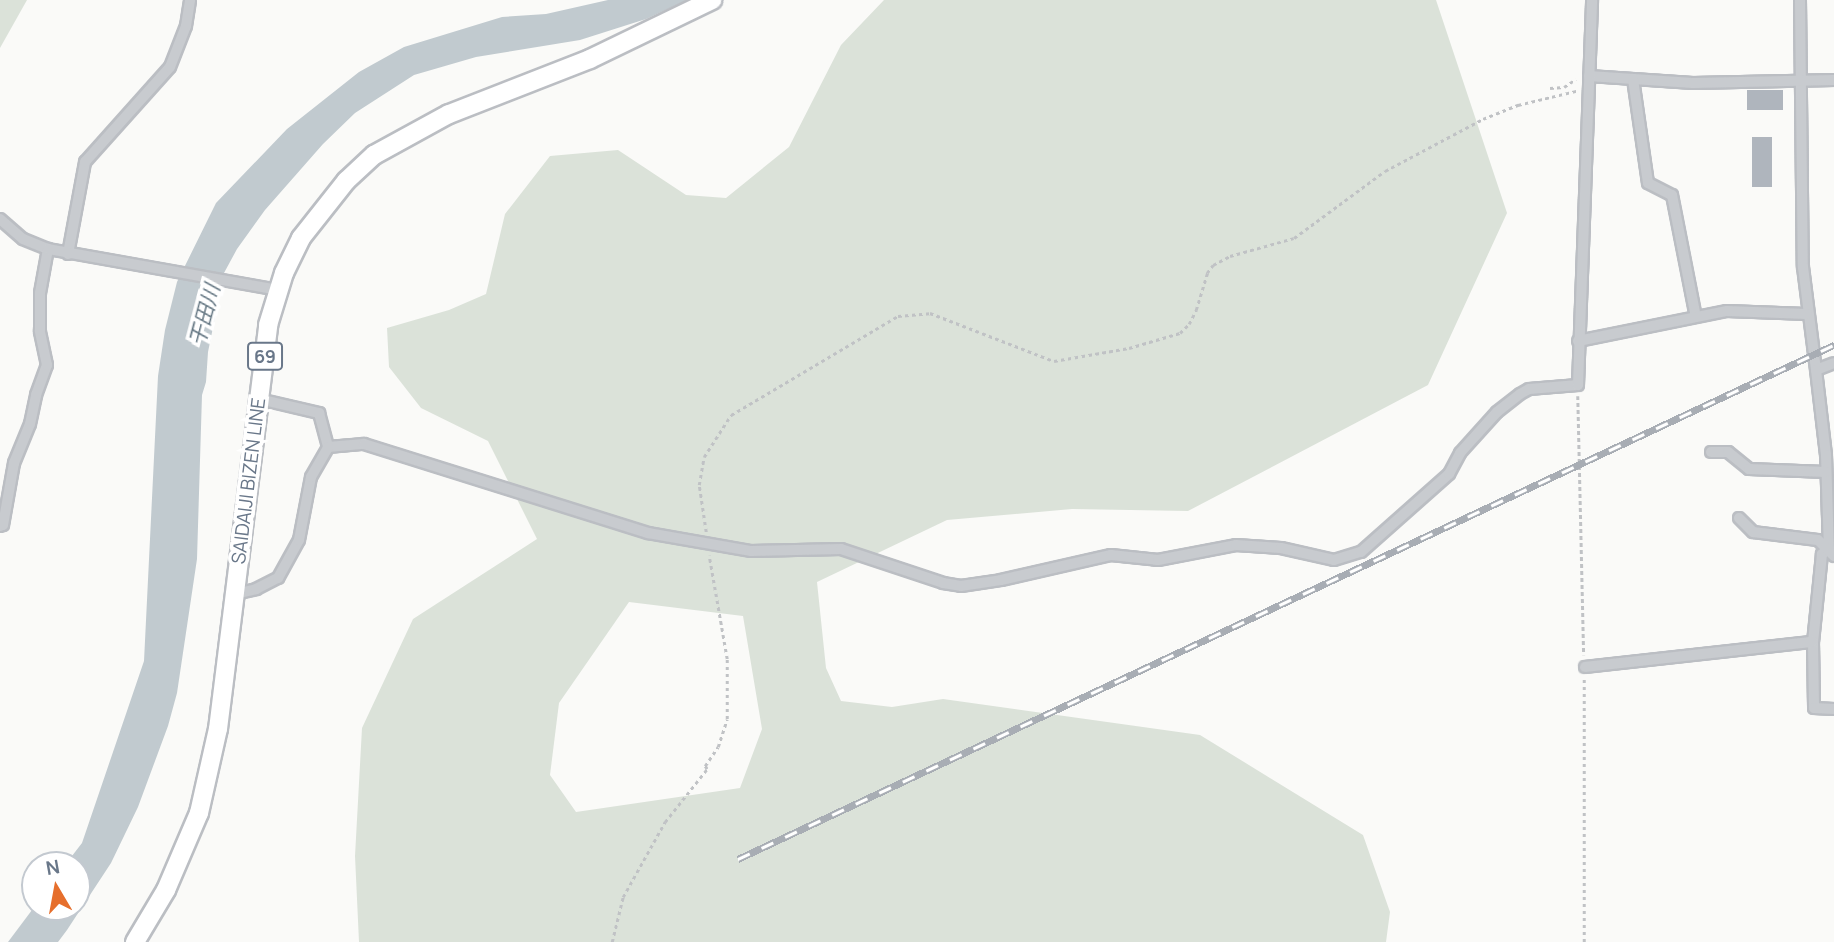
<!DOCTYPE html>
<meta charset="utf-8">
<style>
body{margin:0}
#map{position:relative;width:1834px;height:942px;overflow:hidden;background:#fafaf8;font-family:Manrope,"Noto Sans JP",sans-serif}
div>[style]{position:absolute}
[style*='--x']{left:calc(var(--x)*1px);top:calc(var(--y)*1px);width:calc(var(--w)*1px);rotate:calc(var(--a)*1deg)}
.green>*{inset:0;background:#dbe2d9}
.water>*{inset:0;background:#c1cacf}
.building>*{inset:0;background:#afb5bd;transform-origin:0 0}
.path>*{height:2.5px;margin-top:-1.25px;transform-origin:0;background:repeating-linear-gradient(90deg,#c0c2c5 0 3.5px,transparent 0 7px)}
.roads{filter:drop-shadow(2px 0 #bbbec3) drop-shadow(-2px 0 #bbbec3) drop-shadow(0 2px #bbbec3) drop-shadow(0 -2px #bbbec3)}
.minor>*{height:10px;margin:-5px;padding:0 5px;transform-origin:5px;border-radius:5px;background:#c8cbcf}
.primary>*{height:18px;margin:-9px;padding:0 9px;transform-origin:9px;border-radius:9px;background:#fff}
.rail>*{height:7px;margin-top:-3.5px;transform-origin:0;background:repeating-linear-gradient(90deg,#fff 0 13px,#a8adb4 0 26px);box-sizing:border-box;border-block:2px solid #a8adb4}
span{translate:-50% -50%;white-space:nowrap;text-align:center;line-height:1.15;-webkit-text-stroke:7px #fff;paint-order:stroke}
.shield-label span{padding:2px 5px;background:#fff;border:2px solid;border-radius:5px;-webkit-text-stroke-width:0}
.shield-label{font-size:18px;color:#697789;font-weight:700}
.street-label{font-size:19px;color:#697789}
.water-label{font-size:21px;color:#657783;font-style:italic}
.north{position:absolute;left:21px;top:851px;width:70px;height:70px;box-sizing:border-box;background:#fff;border:2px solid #c3c9d0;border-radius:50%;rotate:350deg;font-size:19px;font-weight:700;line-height:28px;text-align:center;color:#697789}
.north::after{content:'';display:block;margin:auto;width:24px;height:32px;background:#e66f2c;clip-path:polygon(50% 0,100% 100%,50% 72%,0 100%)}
</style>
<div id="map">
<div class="green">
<i style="clip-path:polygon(0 0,27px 0,0 48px)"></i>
<i style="clip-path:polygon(evenodd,884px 0,1436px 0,1507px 213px,1428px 385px,1188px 511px,1072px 509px,947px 520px,817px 582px,826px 668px,841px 701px,892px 707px,943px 699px,1200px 735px,1363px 835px,1390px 912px,1386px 942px,359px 942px,355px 856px,362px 728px,413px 619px,537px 539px,488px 441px,421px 408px,389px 367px,387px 328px,449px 310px,486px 294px,505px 214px,550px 156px,618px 150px,686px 195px,726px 198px,789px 147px,841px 45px,884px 0,629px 602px,743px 616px,762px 729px,740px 788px,576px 812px,550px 775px,559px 703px,629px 602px)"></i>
</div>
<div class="water">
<i style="clip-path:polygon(608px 0,687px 0,646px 19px,580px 40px,476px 57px,414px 75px,355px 113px,323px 144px,265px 210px,237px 249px,224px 273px,208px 352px,206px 382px,202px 395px,197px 559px,177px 693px,168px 726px,138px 807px,111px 863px,67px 930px,58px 942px,8px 942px,35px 906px,77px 907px,77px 865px,65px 865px,82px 843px,144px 661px,158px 376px,165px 330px,177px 282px,216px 203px,287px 129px,359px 72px,404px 47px,502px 17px,546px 14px)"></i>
</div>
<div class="building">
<i style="left:1747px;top:90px;width:36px;height:20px"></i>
<i style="left:1752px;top:137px;width:20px;height:50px"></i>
</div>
<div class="path">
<i style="--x:1550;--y:88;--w:14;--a:-4"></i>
<i style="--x:1564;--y:87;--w:14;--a:-34"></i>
<i style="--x:1578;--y:396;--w:259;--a:88.7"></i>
<i style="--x:706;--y:532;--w:48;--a:-98.5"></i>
<i style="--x:699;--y:485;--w:28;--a:-80"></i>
<i style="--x:704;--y:457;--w:50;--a:-57.3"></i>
<i style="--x:731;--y:415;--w:194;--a:-30.7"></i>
<i style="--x:898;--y:316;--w:32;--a:-5"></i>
<i style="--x:930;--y:313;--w:133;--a:21.2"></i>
<i style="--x:1054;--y:361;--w:76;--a:-9.8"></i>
<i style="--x:1129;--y:348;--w:53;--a:-16.4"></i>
<i style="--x:1180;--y:333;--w:13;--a:-45"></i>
<i style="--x:1189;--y:324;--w:16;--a:-63"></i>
<i style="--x:1196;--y:310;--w:39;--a:-73"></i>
<i style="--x:1207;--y:273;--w:10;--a:-53"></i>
<i style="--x:1213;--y:265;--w:19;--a:-28"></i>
<i style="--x:1230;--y:256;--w:66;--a:-15.7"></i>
<i style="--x:1294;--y:238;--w:113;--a:-36.4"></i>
<i style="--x:1385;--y:171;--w:111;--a:-28"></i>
<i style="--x:1483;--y:119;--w:38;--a:-22"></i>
<i style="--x:1518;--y:105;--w:60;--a:-13.6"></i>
<i style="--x:612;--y:942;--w:46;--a:-76.3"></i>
<i style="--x:623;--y:897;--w:86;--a:-60.8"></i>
<i style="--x:665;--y:822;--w:68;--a:-51.6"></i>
<i style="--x:707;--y:769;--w:4;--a:-124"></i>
<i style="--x:705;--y:766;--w:23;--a:-56"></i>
<i style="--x:718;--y:747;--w:29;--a:-72"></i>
<i style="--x:727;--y:719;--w:60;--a:-90"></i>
<i style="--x:727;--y:659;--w:105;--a:-99.9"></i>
<i style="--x:1584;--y:942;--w:263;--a:-90"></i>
</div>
<div class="roads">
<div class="minor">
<i style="--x:1800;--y:0;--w:267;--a:89.4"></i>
<i style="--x:1803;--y:267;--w:104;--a:82.8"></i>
<i style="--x:1816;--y:370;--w:19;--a:-21"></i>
<i style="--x:1589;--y:76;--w:104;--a:3.9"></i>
<i style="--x:1693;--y:83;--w:141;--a:-1.2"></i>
<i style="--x:1633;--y:79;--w:105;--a:81.8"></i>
<i style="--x:1648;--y:183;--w:27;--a:27"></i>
<i style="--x:1672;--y:195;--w:124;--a:78.9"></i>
<i style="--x:0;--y:219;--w:30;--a:41"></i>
<i style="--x:23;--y:239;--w:27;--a:22"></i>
<i style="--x:68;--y:254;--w:94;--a:-79.5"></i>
<i style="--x:85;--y:162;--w:127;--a:-48.2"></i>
<i style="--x:170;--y:67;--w:44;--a:-68.7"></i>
<i style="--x:186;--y:26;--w:26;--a:-81"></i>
<i style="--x:1578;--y:341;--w:152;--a:-11.4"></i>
<i style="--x:1727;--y:311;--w:80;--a:2.1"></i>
<i style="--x:1816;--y:370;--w:86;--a:83.3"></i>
<i style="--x:1826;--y:455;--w:94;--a:88.2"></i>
<i style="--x:1829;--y:549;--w:9;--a:144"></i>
<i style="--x:1822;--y:554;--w:88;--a:95.8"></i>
<i style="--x:1813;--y:642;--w:66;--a:89.1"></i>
<i style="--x:1814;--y:708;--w:20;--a:3"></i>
<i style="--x:259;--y:399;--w:62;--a:13.1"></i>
<i style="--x:319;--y:413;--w:35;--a:75"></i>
<i style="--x:328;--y:447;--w:36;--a:-5"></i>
<i style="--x:364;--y:444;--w:298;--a:17.4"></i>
<i style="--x:648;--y:533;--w:105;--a:9.9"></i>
<i style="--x:751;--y:551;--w:90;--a:-1.3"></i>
<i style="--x:841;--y:549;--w:108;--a:18.4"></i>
<i style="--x:943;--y:583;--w:18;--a:9"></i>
<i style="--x:961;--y:586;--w:40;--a:-8.5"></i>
<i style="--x:1001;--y:580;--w:113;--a:-12.8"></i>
<i style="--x:1111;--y:555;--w:47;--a:6.1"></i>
<i style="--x:1158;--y:560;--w:79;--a:-10.9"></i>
<i style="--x:1236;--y:545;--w:45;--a:3.8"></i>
<i style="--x:1281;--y:548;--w:54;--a:12.8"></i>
<i style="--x:1334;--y:560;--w:28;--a:-17"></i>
<i style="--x:1361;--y:552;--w:118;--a:-41.6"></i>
<i style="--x:1449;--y:474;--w:24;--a:-62"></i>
<i style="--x:1460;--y:453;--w:55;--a:-47.9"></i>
<i style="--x:1497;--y:412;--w:29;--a:-38"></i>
<i style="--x:1520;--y:394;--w:10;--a:-29"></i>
<i style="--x:1529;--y:389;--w:49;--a:-4.7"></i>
<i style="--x:1578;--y:385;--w:385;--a:-87.9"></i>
<i style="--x:1711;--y:452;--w:17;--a:0"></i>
<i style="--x:1728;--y:452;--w:27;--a:39"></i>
<i style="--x:1749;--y:469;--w:77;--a:2.2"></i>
<i style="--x:1739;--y:518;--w:20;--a:45"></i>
<i style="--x:1753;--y:532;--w:65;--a:7"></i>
<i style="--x:1818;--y:540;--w:23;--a:45"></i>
<i style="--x:0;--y:526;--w:3;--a:-18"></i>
<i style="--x:3;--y:525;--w:63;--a:-79.9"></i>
<i style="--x:14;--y:463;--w:42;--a:-67.7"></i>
<i style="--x:30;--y:424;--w:30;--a:-78"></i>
<i style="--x:36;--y:395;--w:32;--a:-70"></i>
<i style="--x:47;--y:365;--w:35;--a:-102"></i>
<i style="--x:40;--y:331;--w:38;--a:-90"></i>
<i style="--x:40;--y:293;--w:45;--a:-79.7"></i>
<i style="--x:48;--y:249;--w:234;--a:10.1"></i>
<i style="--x:235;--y:594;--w:22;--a:-13"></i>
<i style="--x:256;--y:589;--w:25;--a:-27"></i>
<i style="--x:278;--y:578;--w:43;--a:-61.1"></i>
<i style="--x:299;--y:540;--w:64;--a:-79.2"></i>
<i style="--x:311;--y:477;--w:34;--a:-60"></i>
<i style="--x:1585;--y:667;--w:229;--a:-6.3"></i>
</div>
<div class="primary">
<i style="--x:135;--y:942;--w:61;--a:-59.2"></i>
<i style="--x:166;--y:890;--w:84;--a:-66.8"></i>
<i style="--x:199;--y:813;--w:86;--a:-77.3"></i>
<i style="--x:218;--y:729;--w:407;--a:-82.9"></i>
<i style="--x:268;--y:325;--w:54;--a:-72.9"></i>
<i style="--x:284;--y:273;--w:39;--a:-64"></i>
<i style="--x:301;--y:238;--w:73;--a:-51.7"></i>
<i style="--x:346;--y:181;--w:38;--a:-43"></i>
<i style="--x:374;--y:155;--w:85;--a:-28.7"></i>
<i style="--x:449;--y:114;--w:151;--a:-21.3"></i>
<i style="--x:590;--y:59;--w:136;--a:-25.8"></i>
</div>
</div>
<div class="rail">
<i style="--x:738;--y:859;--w:1211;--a:-25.13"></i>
</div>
<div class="shield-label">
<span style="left:265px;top:356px">69</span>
</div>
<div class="street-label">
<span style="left:249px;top:481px;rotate:-83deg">SAIDAIJI BIZEN LINE</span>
</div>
<div class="water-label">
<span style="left:204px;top:315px;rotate:-75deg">干田川</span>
</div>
<div class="north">N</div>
</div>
